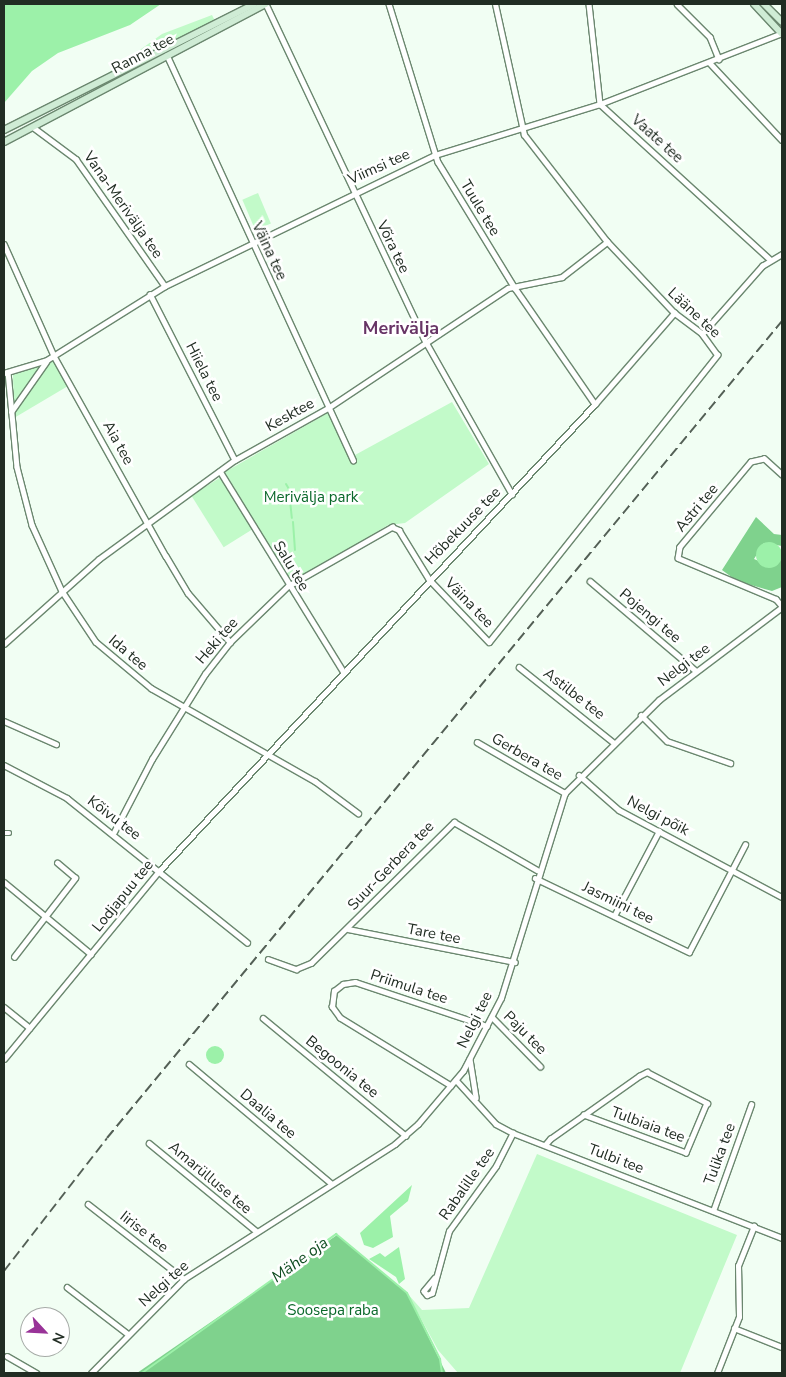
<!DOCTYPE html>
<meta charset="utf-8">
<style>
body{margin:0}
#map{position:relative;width:786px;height:1377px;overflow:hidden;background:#f1fef3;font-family:"Nunito Sans",sans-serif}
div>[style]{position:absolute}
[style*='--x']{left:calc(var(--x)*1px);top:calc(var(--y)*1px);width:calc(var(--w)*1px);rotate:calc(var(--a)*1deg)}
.green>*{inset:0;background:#c2fac9;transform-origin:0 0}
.forest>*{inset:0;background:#7fd28d}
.water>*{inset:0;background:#9cf1a9}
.round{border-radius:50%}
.stream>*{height:2px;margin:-1px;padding:0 1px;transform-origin:1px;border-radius:1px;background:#9cf1a9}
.roads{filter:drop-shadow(1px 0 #6b876f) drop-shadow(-1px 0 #6b876f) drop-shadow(0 1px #6b876f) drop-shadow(0 -1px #6b876f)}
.minor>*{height:4.5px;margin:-2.25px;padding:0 2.25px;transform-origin:2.25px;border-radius:2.25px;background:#fff}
.secondary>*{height:6px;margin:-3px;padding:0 3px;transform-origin:3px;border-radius:3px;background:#cfecd5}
.rail>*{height:2px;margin-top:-1px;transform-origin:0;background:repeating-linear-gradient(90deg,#535f55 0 10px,transparent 0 15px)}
span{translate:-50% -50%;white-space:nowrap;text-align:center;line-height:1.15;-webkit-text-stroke:5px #fff;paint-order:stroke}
.street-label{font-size:15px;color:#212d23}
.park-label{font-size:15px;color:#09682a}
.water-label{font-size:16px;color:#0d4b1f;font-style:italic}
.quarter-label{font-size:18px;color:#673465;font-weight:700}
.frame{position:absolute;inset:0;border:5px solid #212d23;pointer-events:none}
.north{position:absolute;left:20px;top:1307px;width:50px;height:50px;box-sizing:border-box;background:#fff;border:1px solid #a6aba7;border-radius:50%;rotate:115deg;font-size:14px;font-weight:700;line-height:20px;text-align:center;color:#212d23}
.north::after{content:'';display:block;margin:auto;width:18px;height:22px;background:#993398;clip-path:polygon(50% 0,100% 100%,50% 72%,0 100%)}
</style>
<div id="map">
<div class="green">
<i style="clip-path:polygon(212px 15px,215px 21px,101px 78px,162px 34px)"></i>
<i style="left:258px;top:193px;width:33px;height:17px;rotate:67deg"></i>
<i style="clip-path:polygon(53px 361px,68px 386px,14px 418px,13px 375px)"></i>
<i style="clip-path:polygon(452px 402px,489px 464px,405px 523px,388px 525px,291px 584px,225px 472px,333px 410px,355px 455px)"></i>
<i style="left:221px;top:477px;width:61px;height:35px;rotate:58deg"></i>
<i style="clip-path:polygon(537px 1154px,737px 1235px,680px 1373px,458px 1373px,438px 1350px,407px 1293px,422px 1310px,469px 1308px)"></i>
</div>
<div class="forest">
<i style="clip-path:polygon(756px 517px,774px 534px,782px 535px,782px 546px,764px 543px,754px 559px,773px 567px,782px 558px,782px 587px,772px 591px,737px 581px,722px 570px)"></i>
<i style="clip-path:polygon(337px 1235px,407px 1293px,446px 1373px,137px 1373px)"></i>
</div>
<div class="water">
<i style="clip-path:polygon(4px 4px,161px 4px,130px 25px,58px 53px,32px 71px,4px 103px)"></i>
<i class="round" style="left:756px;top:542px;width:26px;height:26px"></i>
<i class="round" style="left:206px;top:1046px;width:18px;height:18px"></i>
<i style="clip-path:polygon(412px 1185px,408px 1201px,390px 1216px,393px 1237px,373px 1248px,364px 1245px,360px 1233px)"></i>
<i style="clip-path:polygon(399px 1247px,405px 1279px,399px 1284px,396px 1277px,369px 1259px,380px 1253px,385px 1257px)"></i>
</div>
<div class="stream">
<i style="--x:286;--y:484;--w:6;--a:59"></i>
<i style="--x:289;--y:491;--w:27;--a:84"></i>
<i style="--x:293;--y:522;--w:28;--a:86"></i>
<i style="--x:142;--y:1373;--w:239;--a:-35.6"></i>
<i style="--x:336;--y:1234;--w:92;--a:39.7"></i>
<i style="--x:407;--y:1293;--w:74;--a:63.4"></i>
<i style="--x:440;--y:1359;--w:14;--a:82"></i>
</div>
<div class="roads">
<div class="minor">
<i style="--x:266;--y:4;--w:374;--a:64.7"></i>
<i style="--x:426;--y:342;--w:175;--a:60.5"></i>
<i style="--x:389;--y:4;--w:165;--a:72.8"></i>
<i style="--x:438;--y:162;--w:148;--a:58.6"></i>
<i style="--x:515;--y:288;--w:141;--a:55.4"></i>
<i style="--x:589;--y:4;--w:101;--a:83.7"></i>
<i style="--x:600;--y:104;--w:231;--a:42.4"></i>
<i style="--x:677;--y:4;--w:47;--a:45"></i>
<i style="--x:710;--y:37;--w:24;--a:68"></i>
<i style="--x:167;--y:55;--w:446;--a:65.3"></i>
<i style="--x:710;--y:63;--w:105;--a:46.9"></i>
<i style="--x:33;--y:127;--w:54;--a:36.7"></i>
<i style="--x:76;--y:159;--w:155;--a:55"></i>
<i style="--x:4;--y:244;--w:123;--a:65.9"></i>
<i style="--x:54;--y:356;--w:229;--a:60.8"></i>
<i style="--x:166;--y:556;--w:43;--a:59.3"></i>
<i style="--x:188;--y:593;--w:65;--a:49.4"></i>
<i style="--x:150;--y:294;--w:186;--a:62.9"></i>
<i style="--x:702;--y:334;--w:91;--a:-48.6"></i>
<i style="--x:762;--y:266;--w:23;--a:-31"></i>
<i style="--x:8;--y:372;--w:95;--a:84.6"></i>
<i style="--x:17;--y:467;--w:60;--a:75.5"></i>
<i style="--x:32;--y:525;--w:72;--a:65.6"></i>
<i style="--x:62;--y:591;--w:61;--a:56.3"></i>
<i style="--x:96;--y:642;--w:72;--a:39.9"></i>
<i style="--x:151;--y:688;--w:189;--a:29.6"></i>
<i style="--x:315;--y:781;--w:54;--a:36.7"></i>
<i style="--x:4;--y:373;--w:45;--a:-16.8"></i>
<i style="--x:47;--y:360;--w:139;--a:-32.1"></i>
<i style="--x:165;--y:286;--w:300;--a:-25.9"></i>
<i style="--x:435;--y:155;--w:173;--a:-17.2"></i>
<i style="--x:600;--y:104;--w:195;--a:-21.3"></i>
<i style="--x:11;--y:412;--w:61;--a:-55"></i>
<i style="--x:220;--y:471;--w:235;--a:58.4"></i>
<i style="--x:782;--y:475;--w:24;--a:-138"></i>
<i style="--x:764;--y:459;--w:13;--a:167"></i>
<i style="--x:751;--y:462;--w:111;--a:129.9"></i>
<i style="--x:680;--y:547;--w:11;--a:100"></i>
<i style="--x:678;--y:558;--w:106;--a:22.7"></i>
<i style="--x:776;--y:599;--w:9;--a:49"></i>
<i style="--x:590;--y:581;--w:138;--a:40.3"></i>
<i style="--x:4;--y:644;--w:127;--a:-41.8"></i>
<i style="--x:99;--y:559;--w:168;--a:-36.1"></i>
<i style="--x:235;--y:460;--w:107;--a:-29.2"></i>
<i style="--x:328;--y:408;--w:216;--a:-33.7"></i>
<i style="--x:508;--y:288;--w:55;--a:-11.5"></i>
<i style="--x:562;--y:277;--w:57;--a:-37.9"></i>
<i style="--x:519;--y:667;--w:120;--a:38.6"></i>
<i style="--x:641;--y:715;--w:37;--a:45"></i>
<i style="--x:667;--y:741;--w:67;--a:19.2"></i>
<i style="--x:4;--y:721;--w:57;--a:23.9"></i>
<i style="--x:477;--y:742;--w:102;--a:30.1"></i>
<i style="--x:4;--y:765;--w:71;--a:27.6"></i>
<i style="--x:67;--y:798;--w:231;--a:38.7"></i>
<i style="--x:579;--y:775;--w:53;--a:41.2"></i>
<i style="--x:619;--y:810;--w:185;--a:28.1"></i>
<i style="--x:114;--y:832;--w:82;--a:-62.5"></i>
<i style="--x:152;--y:759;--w:100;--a:-58.1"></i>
<i style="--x:205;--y:674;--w:41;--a:-52"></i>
<i style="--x:230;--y:642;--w:81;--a:-44"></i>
<i style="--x:288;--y:586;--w:120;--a:-29.6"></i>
<i style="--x:392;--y:527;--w:8;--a:23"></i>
<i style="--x:399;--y:530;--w:57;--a:58.5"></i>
<i style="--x:429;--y:579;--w:87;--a:46.4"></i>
<i style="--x:489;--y:642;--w:367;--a:-51.5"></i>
<i style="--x:717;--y:355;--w:26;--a:-126"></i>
<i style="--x:702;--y:334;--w:35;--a:-143"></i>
<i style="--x:674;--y:313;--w:98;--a:-133.3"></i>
<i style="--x:607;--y:242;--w:135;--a:-127.8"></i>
<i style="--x:524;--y:135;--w:134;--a:-102.5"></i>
<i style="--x:4;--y:833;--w:5;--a:0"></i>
<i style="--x:535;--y:878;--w:171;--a:25.7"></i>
<i style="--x:689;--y:952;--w:121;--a:-62.4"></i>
<i style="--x:4;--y:882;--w:113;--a:39.6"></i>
<i style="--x:614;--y:916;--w:96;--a:-62.1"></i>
<i style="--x:348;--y:929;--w:170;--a:11.2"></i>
<i style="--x:14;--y:957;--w:100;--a:-52.3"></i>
<i style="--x:75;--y:878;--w:23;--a:-140"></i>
<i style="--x:268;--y:959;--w:30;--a:20"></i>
<i style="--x:296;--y:969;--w:16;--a:-22"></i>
<i style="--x:311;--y:963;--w:201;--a:-44.6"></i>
<i style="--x:454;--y:822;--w:96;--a:30"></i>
<i style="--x:4;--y:1007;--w:33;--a:39"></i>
<i style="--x:492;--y:1017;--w:69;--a:45.6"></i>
<i style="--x:263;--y:1018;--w:185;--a:39.5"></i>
<i style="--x:4;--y:1059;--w:245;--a:-50.5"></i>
<i style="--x:160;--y:870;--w:637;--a:-46.97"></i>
<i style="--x:595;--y:404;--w:121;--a:-49"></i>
<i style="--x:470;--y:1059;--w:39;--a:81"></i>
<i style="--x:189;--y:1064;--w:185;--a:40"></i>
<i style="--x:456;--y:1080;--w:59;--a:47.7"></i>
<i style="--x:496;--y:1124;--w:19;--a:28"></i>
<i style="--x:513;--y:1133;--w:289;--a:21.3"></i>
<i style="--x:451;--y:1086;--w:130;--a:-148.5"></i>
<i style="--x:340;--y:1018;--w:14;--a:-126"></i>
<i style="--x:332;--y:1007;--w:16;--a:-83"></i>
<i style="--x:334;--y:991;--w:11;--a:-38"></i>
<i style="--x:343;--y:984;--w:12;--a:-9"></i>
<i style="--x:355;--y:982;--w:139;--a:18.4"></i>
<i style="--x:149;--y:1143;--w:139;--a:39.4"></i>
<i style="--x:545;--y:1145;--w:8;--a:-50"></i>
<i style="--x:550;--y:1139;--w:109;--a:-35.3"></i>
<i style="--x:639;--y:1076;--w:9;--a:-27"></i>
<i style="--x:647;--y:1072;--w:68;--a:27.3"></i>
<i style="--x:707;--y:1103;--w:54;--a:112.8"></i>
<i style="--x:686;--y:1153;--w:109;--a:-159.6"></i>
<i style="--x:88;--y:1204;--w:122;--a:38"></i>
<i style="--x:713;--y:1211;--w:113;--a:-70.3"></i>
<i style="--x:435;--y:1278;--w:17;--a:130"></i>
<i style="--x:424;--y:1291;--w:5;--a:53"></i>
<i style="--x:427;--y:1295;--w:5;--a:-22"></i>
<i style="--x:432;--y:1293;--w:64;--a:-74.7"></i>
<i style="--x:449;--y:1231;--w:80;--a:-54.1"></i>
<i style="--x:496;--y:1166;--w:37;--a:-63"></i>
<i style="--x:67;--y:1287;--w:77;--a:37.6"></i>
<i style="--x:734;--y:1328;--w:52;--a:21.6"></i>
<i style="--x:7;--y:1356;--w:34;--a:30"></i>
<i style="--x:91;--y:1373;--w:132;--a:-45.3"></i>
<i style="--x:184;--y:1279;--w:250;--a:-32.6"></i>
<i style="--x:395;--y:1144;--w:30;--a:-41"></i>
<i style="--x:418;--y:1124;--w:70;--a:-49.7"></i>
<i style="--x:463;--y:1071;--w:82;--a:-62.5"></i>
<i style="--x:501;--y:998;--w:215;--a:-72.7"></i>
<i style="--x:565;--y:793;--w:132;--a:-44.7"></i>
<i style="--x:659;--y:700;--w:154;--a:-37.1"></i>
<i style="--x:717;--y:1373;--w:60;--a:-68.6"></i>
<i style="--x:739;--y:1317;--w:51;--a:-91.1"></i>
<i style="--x:738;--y:1266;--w:43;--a:-68.2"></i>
</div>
<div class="secondary">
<i style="--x:754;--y:4;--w:41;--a:47"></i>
<i style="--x:764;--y:4;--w:25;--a:45"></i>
<i style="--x:4;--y:130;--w:280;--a:-26.7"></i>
<i style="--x:4;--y:142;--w:296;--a:-27.8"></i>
</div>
</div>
<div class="rail">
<i style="--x:4;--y:1271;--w:168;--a:-52.2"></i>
<i style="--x:107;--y:1138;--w:1060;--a:-50.44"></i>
</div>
<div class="street-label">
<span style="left:143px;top:54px;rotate:-28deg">Ranna tee</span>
<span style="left:657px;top:139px;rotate:42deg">Vaate tee</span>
<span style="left:379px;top:167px;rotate:-24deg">Viimsi tee</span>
<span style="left:123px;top:205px;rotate:55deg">Vana-Merivälja tee</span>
<span style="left:480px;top:208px;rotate:59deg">Tuule tee</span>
<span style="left:393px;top:247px;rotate:64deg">Võra tee</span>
<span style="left:269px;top:251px;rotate:65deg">Väina tee</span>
<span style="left:694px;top:313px;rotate:43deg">Lääne tee</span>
<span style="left:204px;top:372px;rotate:63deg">Hiiela tee</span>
<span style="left:290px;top:415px;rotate:-29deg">Kesktee</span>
<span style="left:118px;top:443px;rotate:61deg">Aia tee</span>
<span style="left:697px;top:508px;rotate:-50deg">Astri tee</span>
<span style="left:463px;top:526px;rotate:-46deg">Hõbekuuse tee</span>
<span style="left:291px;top:566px;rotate:59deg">Salu tee</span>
<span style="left:469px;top:603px;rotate:46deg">Väina tee</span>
<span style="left:650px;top:616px;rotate:40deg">Pojengi tee</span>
<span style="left:217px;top:641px;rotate:-49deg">Heki tee</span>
<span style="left:128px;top:653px;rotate:40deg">Ida tee</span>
<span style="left:684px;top:665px;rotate:-37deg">Nelgi tee</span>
<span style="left:574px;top:694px;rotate:38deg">Astilbe tee</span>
<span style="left:527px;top:757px;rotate:30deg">Gerbera tee</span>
<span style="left:658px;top:816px;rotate:28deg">Nelgi põik</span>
<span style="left:114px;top:818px;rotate:37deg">Kõivu tee</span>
<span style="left:391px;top:866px;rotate:-46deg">Suur-Gerbera tee</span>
<span style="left:123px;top:896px;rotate:-51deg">Lodjapuu tee</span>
<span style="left:618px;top:903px;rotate:26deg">Jasmiini tee</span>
<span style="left:434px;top:934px;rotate:11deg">Tare tee</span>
<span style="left:409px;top:987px;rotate:18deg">Priimula tee</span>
<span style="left:475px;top:1020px;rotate:-64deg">Nelgi tee</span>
<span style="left:525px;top:1033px;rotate:45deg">Paju tee</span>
<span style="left:342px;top:1067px;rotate:39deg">Begoonia tee</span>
<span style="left:268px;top:1114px;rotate:40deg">Daalia tee</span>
<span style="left:648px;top:1125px;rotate:20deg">Tulbiaia tee</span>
<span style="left:720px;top:1154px;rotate:-70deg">Tulika tee</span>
<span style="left:616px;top:1159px;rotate:21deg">Tulbi tee</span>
<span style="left:210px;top:1178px;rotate:40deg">Amarülluse tee</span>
<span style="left:467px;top:1184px;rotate:-55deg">Rabalille tee</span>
<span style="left:144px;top:1232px;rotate:38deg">Iirise tee</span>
<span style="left:164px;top:1284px;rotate:-42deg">Nelgi tee</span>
</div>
<div class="park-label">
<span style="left:311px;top:498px">Merivälja park</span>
<span style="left:333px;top:1311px">Soosepa raba</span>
</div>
<div class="water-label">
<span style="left:300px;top:1260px;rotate:-36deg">Mähe oja</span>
</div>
<div class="quarter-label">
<span style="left:401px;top:328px">Merivälja</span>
</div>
<div class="frame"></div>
<div class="north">N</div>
</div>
